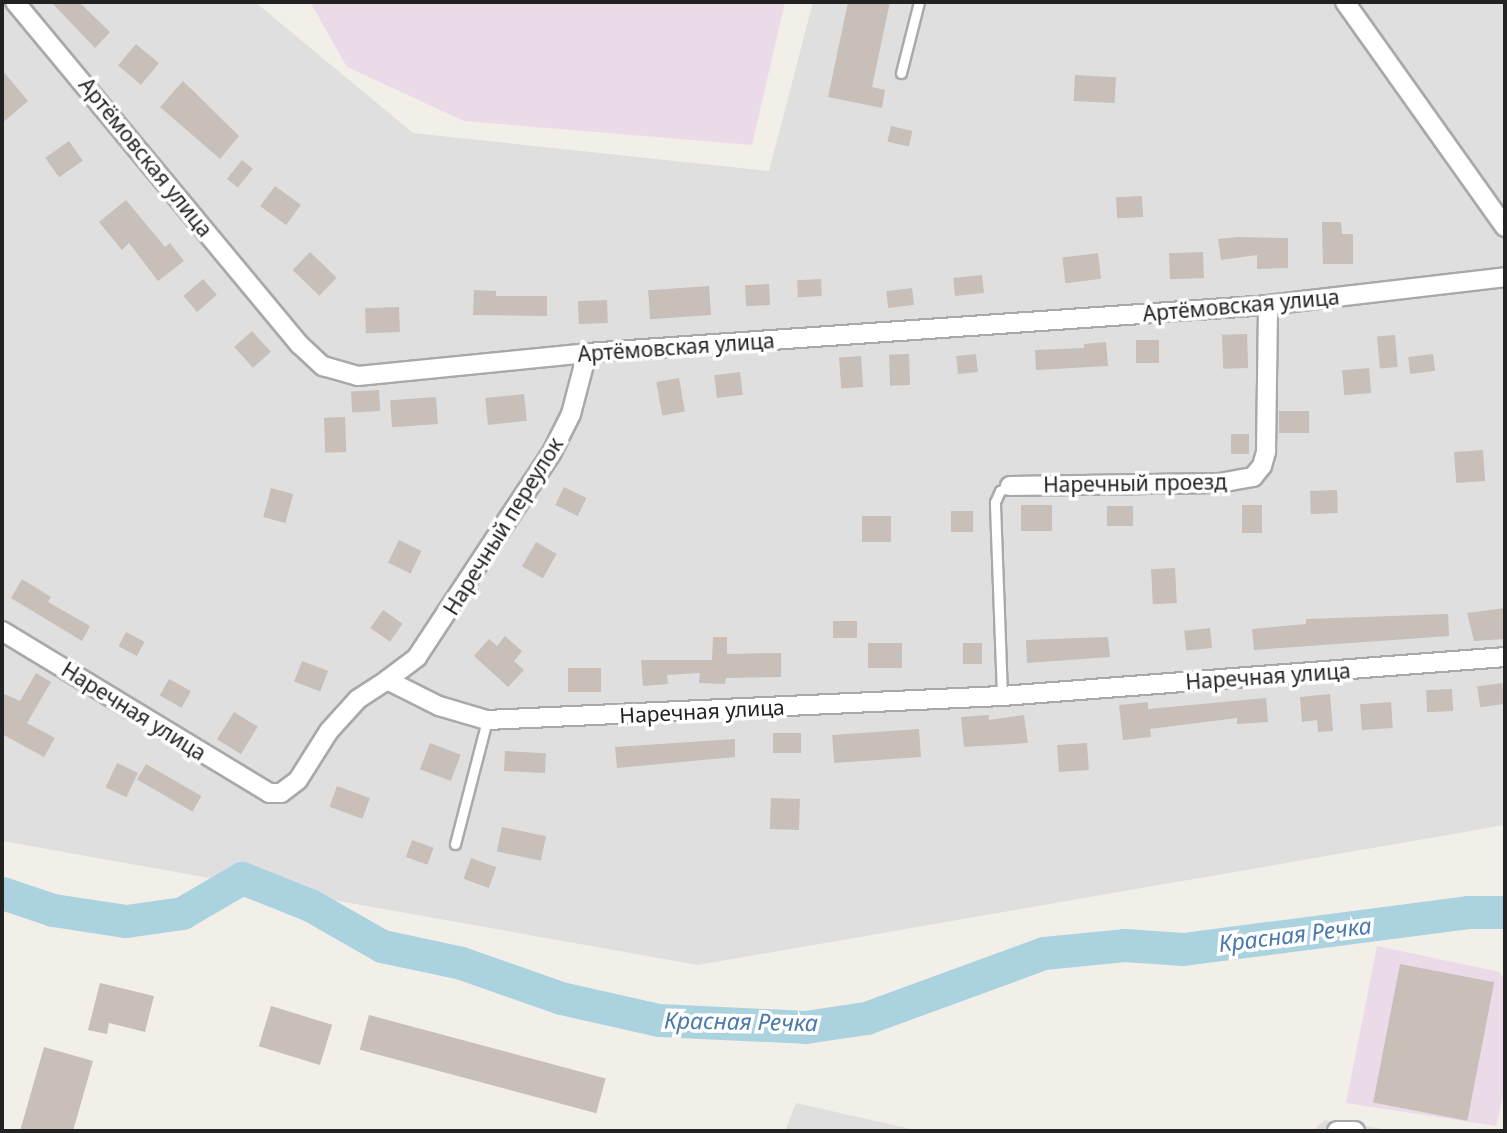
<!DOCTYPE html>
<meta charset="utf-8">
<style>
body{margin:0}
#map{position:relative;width:1507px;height:1133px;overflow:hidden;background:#f2efe9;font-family:"Noto Sans",sans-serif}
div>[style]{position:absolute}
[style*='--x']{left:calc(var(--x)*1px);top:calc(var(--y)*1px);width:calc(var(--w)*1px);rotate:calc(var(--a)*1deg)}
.residential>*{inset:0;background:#e0dfdf}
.industrial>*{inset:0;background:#ebdbe8}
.river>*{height:33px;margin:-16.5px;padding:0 16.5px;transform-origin:16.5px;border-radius:16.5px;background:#aad3df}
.building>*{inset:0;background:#c7bfb8;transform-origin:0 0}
.roads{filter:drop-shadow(2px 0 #a9a9a9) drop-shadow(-2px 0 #a9a9a9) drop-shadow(0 2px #a9a9a9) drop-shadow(0 -2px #a9a9a9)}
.lane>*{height:9px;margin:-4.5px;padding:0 4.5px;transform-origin:4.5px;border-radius:4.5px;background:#fff}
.street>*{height:18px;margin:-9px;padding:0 9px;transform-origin:9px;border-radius:9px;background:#fff}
span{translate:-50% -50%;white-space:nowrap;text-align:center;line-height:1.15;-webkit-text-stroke:7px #fff;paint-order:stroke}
.street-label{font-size:21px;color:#222}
.water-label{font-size:23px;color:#4a7aab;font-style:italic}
.frame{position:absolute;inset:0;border:4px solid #222;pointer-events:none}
</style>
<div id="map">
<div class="residential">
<i style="clip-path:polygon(2px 2px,255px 2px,413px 133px,769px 171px,813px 2px,1505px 2px,1505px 825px,698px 965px,2px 841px)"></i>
<i style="clip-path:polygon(796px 1103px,920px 1131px,785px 1131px)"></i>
<i style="clip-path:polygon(1324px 1120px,1397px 1131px,1313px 1131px)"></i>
</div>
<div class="industrial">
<i style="clip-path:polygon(310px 2px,785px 2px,752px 145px,464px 121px,347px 67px)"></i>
<i style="clip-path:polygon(1377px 946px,1500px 972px,1505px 982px,1505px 1088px,1496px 1126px,1346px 1103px)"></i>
</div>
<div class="river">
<i style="--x:2;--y:893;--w:54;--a:18.4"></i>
<i style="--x:53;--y:910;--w:74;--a:8.6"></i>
<i style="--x:126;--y:921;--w:57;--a:-8.1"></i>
<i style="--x:182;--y:913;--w:69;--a:-30.3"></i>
<i style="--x:242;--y:878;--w:73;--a:21.7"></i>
<i style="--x:310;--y:905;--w:83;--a:29.7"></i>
<i style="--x:382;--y:946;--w:81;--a:12.1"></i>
<i style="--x:461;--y:963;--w:106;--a:19.3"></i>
<i style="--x:561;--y:998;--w:100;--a:12.7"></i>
<i style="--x:659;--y:1020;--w:146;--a:2.7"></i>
<i style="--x:805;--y:1027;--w:62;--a:-8.4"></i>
<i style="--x:866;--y:1018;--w:189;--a:-20.1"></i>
<i style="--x:1044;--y:953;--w:80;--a:-5.7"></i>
<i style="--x:1124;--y:945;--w:59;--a:3.9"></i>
<i style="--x:1183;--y:949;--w:287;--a:-7.4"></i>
<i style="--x:1468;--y:912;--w:37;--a:0"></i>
</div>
<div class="building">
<i style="clip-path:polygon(51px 2px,79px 2px,110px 32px,95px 48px)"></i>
<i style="clip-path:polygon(848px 2px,890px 2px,872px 87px,885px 90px,882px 108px,828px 97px)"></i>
<i style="left:136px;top:44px;width:30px;height:28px;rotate:40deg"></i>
<i style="clip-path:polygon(2px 70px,28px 101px,2px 123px)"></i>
<i style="left:1075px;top:75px;width:41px;height:26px;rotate:3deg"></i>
<i style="clip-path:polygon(183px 81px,239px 136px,220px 159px,160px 107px)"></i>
<i style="left:891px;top:126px;width:22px;height:16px;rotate:13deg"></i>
<i style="left:69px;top:141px;width:24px;height:29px;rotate:55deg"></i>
<i style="left:242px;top:160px;width:14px;height:24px;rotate:39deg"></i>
<i style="left:275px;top:186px;width:32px;height:25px;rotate:36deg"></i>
<i style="left:1142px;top:196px;width:21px;height:26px;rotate:87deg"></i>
<i style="clip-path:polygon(126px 200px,165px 247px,170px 243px,184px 261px,158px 281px,129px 243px,122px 250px,99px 222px)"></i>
<i style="clip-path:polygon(1322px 222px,1341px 222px,1342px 234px,1353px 234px,1353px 264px,1323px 264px)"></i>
<i style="clip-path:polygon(1238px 237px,1288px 238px,1288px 268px,1257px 269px,1257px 255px,1221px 260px,1218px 239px)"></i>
<i style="left:310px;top:252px;width:37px;height:25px;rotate:44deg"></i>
<i style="left:1203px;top:252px;width:26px;height:34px;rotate:88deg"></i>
<i style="left:1098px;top:253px;width:26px;height:36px;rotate:83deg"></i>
<i style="left:982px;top:275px;width:18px;height:29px;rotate:84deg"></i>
<i style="left:203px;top:279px;width:21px;height:26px;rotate:49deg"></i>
<i style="left:821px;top:279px;width:17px;height:24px;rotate:87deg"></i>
<i style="left:769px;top:284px;width:21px;height:24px;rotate:87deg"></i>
<i style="left:709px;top:286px;width:29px;height:61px;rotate:86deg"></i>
<i style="left:912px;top:288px;width:17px;height:26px;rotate:83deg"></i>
<i style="clip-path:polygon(474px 290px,496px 291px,496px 296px,547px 296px,547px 316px,473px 315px)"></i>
<i style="left:607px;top:300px;width:23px;height:29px;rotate:88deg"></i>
<i style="left:399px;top:307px;width:25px;height:34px;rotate:88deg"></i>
<i style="left:252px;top:331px;width:28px;height:24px;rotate:48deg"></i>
<i style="left:1247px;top:334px;width:34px;height:25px;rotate:88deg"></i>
<i style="left:1395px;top:335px;width:32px;height:18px;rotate:85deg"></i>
<i style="left:1159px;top:340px;width:23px;height:23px;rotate:90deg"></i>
<i style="clip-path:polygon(1106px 342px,1108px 366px,1036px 370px,1035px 350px,1084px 348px,1084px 344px)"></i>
<i style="left:909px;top:354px;width:31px;height:20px;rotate:88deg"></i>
<i style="left:976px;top:354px;width:18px;height:20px;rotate:84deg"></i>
<i style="left:1433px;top:354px;width:17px;height:25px;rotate:83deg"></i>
<i style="left:861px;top:356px;width:31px;height:22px;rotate:86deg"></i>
<i style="left:1369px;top:368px;width:25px;height:27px;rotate:85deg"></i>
<i style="left:740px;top:372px;width:23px;height:26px;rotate:83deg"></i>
<i style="left:679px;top:378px;width:34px;height:23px;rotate:80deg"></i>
<i style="left:379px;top:390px;width:21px;height:28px;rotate:87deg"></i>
<i style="left:524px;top:394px;width:27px;height:39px;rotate:84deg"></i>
<i style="left:436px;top:397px;width:27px;height:46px;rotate:86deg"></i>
<i style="left:1309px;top:411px;width:22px;height:30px;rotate:90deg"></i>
<i style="left:345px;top:417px;width:35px;height:21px;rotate:88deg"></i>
<i style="left:1231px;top:434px;width:18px;height:20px"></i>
<i style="left:1483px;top:450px;width:31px;height:29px;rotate:86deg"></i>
<i style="left:564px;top:487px;width:25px;height:20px;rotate:26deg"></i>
<i style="left:271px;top:488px;width:23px;height:30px;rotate:15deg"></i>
<i style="left:1337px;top:490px;width:23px;height:27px;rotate:88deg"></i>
<i style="left:1052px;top:505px;width:26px;height:31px;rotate:90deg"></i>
<i style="left:1262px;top:505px;width:28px;height:20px;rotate:90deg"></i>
<i style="left:1107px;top:506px;width:26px;height:20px"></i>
<i style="left:951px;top:511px;width:22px;height:21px"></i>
<i style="left:862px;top:516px;width:29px;height:26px"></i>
<i style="left:399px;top:540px;width:25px;height:25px;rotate:26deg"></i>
<i style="left:536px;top:542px;width:24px;height:28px;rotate:30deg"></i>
<i style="left:1175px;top:568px;width:35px;height:24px;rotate:87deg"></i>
<i style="clip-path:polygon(22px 579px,51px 597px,48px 602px,90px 626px,82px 641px,11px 598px)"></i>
<i style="clip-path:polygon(1505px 608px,1505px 639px,1474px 641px,1467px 613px)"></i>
<i style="left:383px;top:610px;width:24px;height:22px;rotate:35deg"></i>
<i style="clip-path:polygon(1448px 614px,1449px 636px,1254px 650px,1252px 629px,1306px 624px,1306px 619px)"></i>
<i style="left:833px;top:621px;width:24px;height:17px"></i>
<i style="left:1210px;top:628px;width:20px;height:26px;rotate:84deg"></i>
<i style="left:126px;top:632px;width:21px;height:16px;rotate:28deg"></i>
<i style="clip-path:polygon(505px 636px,522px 651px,514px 661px,524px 670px,508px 687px,474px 656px,489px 639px,497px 646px)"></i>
<i style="clip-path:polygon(713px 637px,727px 637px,727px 654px,781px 653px,781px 677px,726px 678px,725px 684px,699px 683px,700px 673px,667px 675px,668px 684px,643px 686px,641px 660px,712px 660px)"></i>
<i style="clip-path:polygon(1108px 637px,1110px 657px,1027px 663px,1026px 640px)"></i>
<i style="left:902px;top:643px;width:25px;height:34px;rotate:90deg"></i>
<i style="left:963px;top:643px;width:19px;height:21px"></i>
<i style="left:302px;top:661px;width:28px;height:22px;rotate:21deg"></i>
<i style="left:568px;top:668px;width:33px;height:24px"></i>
<i style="clip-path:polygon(36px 673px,51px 682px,27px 723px,55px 738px,44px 757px,2px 734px,2px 693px,20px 701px)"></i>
<i style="left:169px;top:679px;width:25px;height:19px;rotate:29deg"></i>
<i style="left:1502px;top:683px;width:21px;height:25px;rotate:82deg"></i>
<i style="left:1452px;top:689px;width:22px;height:26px;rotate:87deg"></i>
<i style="clip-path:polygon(1330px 694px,1333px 731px,1318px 732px,1317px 720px,1302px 722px,1300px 697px)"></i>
<i style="clip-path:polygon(1266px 698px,1268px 722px,1237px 724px,1237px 718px,1150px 729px,1151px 737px,1123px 740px,1119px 705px,1148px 702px,1148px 709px)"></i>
<i style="left:1391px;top:702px;width:26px;height:31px;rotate:86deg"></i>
<i style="left:234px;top:712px;width:28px;height:32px;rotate:32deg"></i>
<i style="clip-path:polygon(989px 715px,989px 720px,1024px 715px,1028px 743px,964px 747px,961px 717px)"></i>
<i style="left:919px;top:729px;width:28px;height:87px;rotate:86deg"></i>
<i style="left:773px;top:733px;width:28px;height:20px"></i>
<i style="clip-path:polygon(735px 739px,735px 757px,617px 768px,615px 747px)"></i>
<i style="left:430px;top:743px;width:33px;height:28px;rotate:21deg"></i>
<i style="left:1087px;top:743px;width:27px;height:30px;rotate:86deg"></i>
<i style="left:505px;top:751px;width:41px;height:20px;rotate:3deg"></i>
<i style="left:117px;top:763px;width:23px;height:27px;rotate:25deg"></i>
<i style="left:146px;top:764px;width:64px;height:18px;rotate:30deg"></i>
<i style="left:337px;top:786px;width:35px;height:22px;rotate:20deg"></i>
<i style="left:771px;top:798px;width:29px;height:31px;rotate:2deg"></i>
<i style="left:502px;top:827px;width:45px;height:25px;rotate:12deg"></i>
<i style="left:412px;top:840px;width:23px;height:18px;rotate:20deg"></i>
<i style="left:471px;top:858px;width:27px;height:22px;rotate:20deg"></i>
<i style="left:1400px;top:964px;width:96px;height:141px;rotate:11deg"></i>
<i style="clip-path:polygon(100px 983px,154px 996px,145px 1032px,109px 1023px,107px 1034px,88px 1030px)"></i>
<i style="left:271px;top:1006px;width:64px;height:42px;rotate:17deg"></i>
<i style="left:369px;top:1015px;width:245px;height:36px;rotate:15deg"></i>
<i style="clip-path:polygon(44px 1047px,93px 1061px,73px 1131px,20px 1131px)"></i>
</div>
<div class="roads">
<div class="lane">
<i style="--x:901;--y:73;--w:73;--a:-75.8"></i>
<i style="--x:1002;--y:696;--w:194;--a:-92.1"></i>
<i style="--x:995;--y:502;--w:12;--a:-66"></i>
<i style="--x:1000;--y:491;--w:11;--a:-27"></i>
<i style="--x:455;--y:844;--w:128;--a:-75.5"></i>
</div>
<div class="street">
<i style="--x:15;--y:2;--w:445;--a:50.3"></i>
<i style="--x:299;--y:344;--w:33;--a:43"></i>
<i style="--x:323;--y:366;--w:36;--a:16"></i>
<i style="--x:358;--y:376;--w:230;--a:-5.7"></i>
<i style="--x:587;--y:353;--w:683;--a:-4.03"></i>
<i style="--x:1268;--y:305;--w:239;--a:-6.7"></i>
<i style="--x:1345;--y:2;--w:276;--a:54.6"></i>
<i style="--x:1010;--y:486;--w:209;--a:-0.8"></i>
<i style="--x:1219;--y:483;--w:35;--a:-10"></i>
<i style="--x:1253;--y:477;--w:14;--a:-51"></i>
<i style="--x:1262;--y:466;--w:15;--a:-74"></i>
<i style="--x:1266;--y:452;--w:147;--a:-89.2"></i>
<i style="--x:2;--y:631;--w:312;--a:31.2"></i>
<i style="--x:269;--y:793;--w:12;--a:0"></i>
<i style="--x:281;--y:793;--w:21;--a:-37"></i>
<i style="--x:298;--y:780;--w:58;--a:-57.7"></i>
<i style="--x:329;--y:731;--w:43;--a:-47.8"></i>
<i style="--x:358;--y:699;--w:35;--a:-33"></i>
<i style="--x:387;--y:680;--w:58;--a:26.6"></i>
<i style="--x:439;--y:706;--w:50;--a:16.3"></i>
<i style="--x:487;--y:720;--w:516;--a:-2.67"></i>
<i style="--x:1002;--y:696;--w:505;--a:-4.43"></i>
<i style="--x:387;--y:680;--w:38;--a:-37"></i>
<i style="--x:417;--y:657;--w:245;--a:-56.6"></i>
<i style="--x:552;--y:452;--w:42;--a:-63.4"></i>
<i style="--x:571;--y:414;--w:63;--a:-75.3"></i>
<i style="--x:1337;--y:1131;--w:18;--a:0"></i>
</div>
</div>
<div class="street-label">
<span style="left:146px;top:157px;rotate:51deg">Артёмовская улица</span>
<span style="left:1241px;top:305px;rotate:-5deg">Артёмовская улица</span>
<span style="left:676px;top:347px;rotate:-4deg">Артёмовская улица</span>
<span style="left:1135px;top:483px;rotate:-1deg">Наречный проезд</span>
<span style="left:503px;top:526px;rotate:-58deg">Наречный переулок</span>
<span style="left:1268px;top:676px;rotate:-4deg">Наречная улица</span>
<span style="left:134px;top:711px;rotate:32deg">Наречная улица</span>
<span style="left:702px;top:711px;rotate:-3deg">Наречная улица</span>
</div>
<div class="water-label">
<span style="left:1295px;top:934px;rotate:-7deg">Красная Речка</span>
<span style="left:741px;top:1021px;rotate:1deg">Красная Речка</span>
</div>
<div class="frame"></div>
</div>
